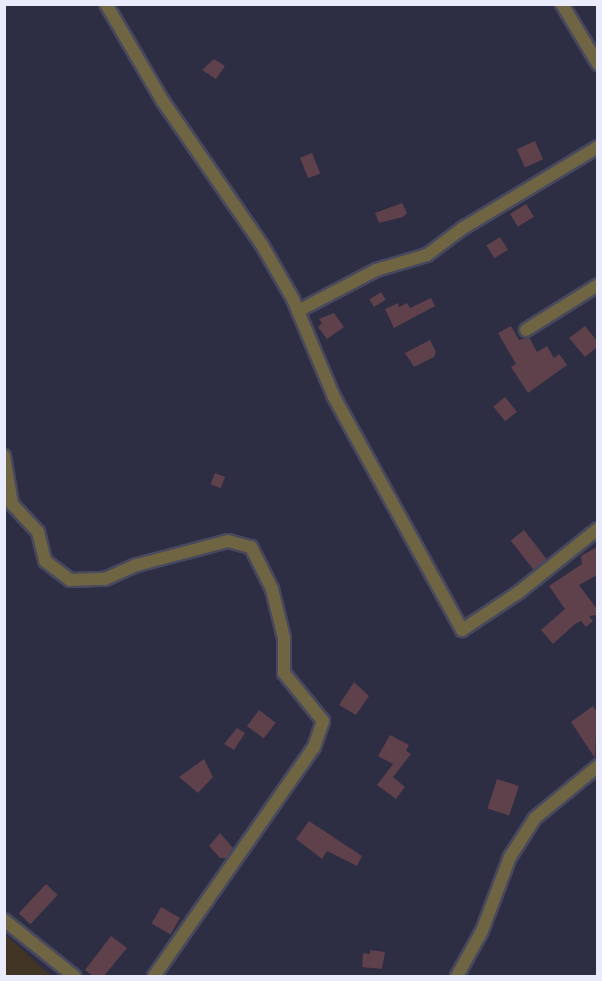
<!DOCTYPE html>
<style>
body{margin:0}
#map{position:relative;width:602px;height:981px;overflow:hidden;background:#2d2d44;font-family:Bitter,serif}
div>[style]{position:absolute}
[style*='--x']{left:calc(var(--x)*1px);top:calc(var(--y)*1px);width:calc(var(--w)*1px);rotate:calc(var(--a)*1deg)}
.commercial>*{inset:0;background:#423526}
.building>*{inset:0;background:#5e414b;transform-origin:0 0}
.roads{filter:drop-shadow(2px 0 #48485e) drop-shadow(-2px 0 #48485e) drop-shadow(0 2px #48485e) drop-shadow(0 -2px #48485e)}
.street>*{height:12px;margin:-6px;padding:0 6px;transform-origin:6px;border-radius:6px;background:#706543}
span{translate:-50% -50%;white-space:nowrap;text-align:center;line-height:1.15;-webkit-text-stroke:4.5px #23233a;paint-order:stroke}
.frame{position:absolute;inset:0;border:6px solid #ebecfb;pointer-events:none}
</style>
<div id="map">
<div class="commercial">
<i style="clip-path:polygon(4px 934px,5px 934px,51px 976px,5px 976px)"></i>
</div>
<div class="building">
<i style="clip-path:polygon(214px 59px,225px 66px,216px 79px,202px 70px)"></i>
<i style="left:535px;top:141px;width:20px;height:20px;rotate:66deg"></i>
<i style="left:312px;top:153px;width:22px;height:13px;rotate:68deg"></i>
<i style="clip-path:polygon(402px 203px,407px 213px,403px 217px,379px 223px,375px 213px)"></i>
<i style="left:526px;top:204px;width:15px;height:19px;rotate:58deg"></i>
<i style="left:500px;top:237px;width:15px;height:16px;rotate:58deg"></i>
<i style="left:381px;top:292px;width:9px;height:14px;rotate:58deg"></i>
<i style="clip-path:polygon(431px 298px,435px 306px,394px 328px,385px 309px,398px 303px,399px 307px,407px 303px,410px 308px)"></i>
<i style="clip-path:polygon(334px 313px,344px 327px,327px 339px,318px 327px,322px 323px,319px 319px)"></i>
<i style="clip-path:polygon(511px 326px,519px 340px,529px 337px,537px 352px,547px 346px,554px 358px,559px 354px,567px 365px,528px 393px,511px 367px,516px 364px,498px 333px)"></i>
<i style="clip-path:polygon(585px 326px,597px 341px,597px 347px,585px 357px,569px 338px)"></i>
<i style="clip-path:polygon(430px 340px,436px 352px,434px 357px,414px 367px,405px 353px)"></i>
<i style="left:505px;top:397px;width:19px;height:15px;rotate:51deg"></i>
<i style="left:215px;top:473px;width:11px;height:12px;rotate:22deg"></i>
<i style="left:524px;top:530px;width:37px;height:17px;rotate:52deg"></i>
<i style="clip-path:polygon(597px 547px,597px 575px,579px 585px,597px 609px,597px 615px,589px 616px,593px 621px,586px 627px,581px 621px,575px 624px,553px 644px,541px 630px,565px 609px,549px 586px,582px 564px,581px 556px)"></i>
<i style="clip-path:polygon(354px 682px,369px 696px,356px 715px,339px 705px)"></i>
<i style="clip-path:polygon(593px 706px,597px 712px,595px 758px,571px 722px)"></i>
<i style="left:259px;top:710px;width:21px;height:20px;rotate:37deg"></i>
<i style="clip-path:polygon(237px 728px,245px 733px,234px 750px,224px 744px)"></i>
<i style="clip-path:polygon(390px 735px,409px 745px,406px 751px,411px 754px,393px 777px,405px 787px,396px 799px,377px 785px,393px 764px,378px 756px)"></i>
<i style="clip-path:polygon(204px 759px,213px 777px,198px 793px,179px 777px)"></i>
<i style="left:497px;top:779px;width:23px;height:31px;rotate:18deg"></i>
<i style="clip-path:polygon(309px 821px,362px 856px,357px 866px,327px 851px,322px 859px,296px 839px)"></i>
<i style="clip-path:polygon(220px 833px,233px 848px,226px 858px,220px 858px,209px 846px)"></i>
<i style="left:46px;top:884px;width:16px;height:40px;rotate:43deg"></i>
<i style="left:161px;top:907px;width:22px;height:19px;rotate:30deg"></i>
<i style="clip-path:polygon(111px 936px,127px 948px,104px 976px,93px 976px,85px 970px)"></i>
<i style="clip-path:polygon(370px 950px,385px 952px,382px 969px,362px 967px,363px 953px,370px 954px)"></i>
</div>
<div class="roads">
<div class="street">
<i style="--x:106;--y:4;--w:111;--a:59.7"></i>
<i style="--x:162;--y:100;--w:176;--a:55.4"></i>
<i style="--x:262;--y:245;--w:62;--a:60.1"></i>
<i style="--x:293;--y:299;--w:106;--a:67.3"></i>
<i style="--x:334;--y:397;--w:266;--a:61.2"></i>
<i style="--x:462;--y:630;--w:69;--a:-33.7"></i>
<i style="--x:519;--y:592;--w:101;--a:-38.6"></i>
<i style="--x:562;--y:4;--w:70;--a:59"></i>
<i style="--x:298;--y:311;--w:88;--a:-27.7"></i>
<i style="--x:376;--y:270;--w:53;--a:-16.4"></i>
<i style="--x:427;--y:255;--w:45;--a:-36.9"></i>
<i style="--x:463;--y:228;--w:157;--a:-31"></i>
<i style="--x:526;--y:330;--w:85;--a:-32"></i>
<i style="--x:4;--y:456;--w:49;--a:80.5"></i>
<i style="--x:12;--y:504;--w:38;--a:47"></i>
<i style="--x:38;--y:532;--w:30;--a:76"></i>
<i style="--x:45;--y:561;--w:31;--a:37"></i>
<i style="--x:70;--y:580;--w:35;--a:-2"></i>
<i style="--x:105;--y:579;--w:35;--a:-24"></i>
<i style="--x:137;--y:565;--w:94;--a:-14.8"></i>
<i style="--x:228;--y:541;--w:24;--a:15"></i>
<i style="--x:251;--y:547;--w:47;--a:63.4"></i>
<i style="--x:272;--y:589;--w:50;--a:76.2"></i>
<i style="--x:284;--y:638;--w:35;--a:90"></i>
<i style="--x:284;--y:673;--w:62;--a:50.9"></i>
<i style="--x:323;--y:721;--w:28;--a:109"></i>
<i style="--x:314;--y:747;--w:279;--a:124.9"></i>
<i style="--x:4;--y:920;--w:90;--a:38.7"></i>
<i style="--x:457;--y:976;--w:51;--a:-60.9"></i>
<i style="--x:482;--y:931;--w:79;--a:-69.3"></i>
<i style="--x:510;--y:857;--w:46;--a:-57.3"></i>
<i style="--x:535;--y:818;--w:82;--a:-39.5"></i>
</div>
</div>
<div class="frame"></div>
</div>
